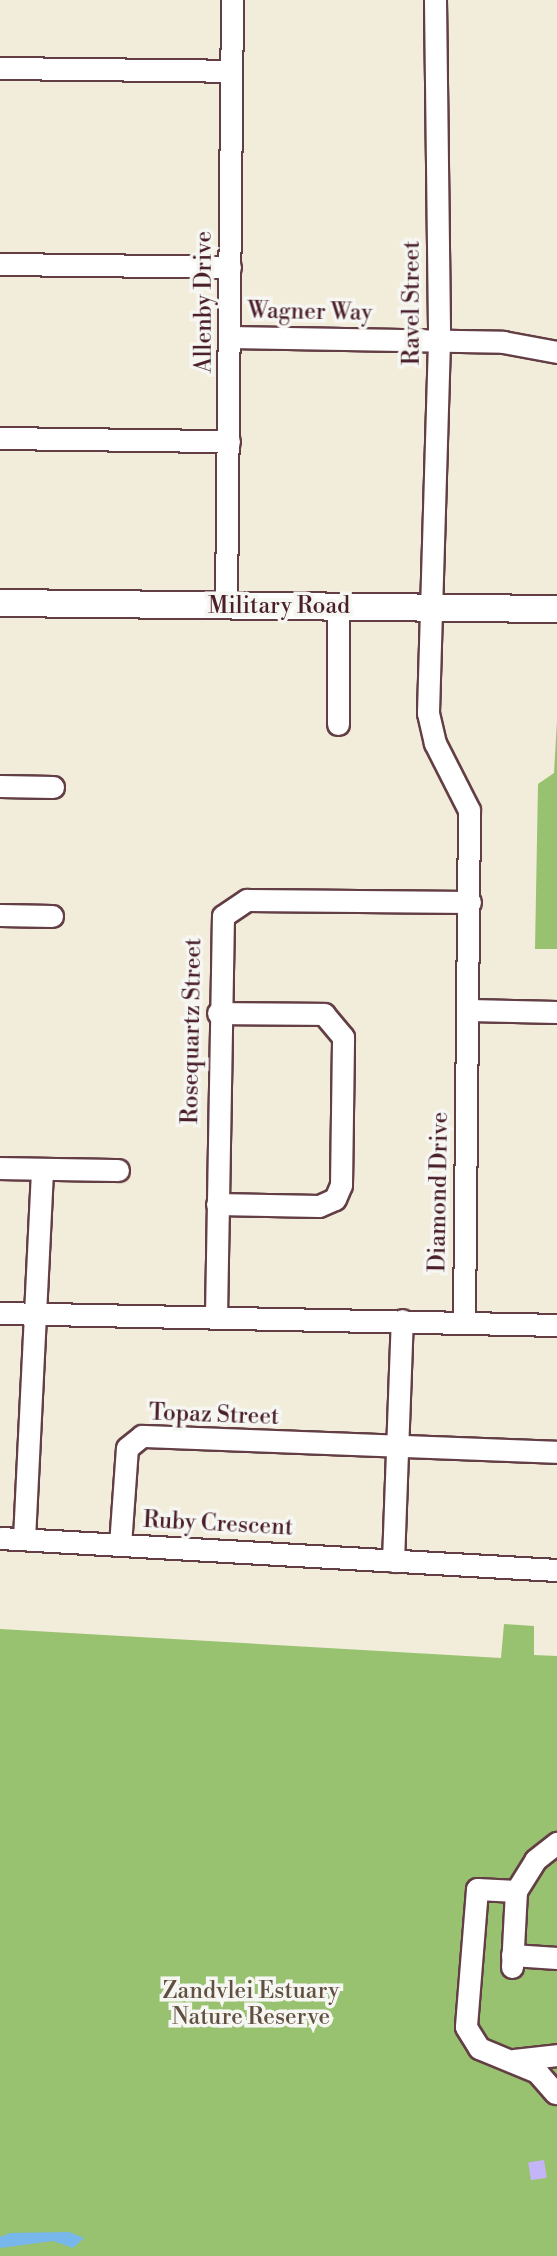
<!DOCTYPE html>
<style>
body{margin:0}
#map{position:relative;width:557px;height:2256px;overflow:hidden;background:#f2ecda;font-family:"Libre Bodoni",serif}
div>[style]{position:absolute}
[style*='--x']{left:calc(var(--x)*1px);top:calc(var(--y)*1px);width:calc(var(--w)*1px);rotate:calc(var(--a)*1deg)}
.green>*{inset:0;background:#98c26f}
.water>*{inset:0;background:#78b7ec}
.building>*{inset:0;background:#c4b5f8;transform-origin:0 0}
.roads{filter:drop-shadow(2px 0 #633e45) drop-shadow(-2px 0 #633e45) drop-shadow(0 2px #633e45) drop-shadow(0 -2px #633e45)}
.minor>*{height:21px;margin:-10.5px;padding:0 10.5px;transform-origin:10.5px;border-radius:10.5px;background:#fff}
.major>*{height:26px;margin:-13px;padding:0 13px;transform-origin:13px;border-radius:13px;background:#fff}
span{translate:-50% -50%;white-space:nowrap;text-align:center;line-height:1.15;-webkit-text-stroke:7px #f6f6f2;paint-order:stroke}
.street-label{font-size:23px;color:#4a1f2b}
.park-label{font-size:23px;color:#61503f}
</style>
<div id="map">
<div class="green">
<i style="clip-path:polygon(557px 720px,557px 949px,535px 949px,538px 784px,554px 773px)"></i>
<i style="clip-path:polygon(504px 1624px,534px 1626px,534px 1655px,557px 1656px,557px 2256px,0 2256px,0 1629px,501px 1658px)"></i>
</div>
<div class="water">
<i style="clip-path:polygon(69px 2232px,84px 2238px,73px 2248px,53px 2241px,0 2248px,0 2237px,10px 2233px)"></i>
</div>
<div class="building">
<i style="left:544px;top:2160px;width:18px;height:16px;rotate:81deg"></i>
</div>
<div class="roads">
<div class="minor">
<i style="--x:435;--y:0;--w:341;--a:89.3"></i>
<i style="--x:439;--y:341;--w:372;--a:91.7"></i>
<i style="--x:428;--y:713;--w:31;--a:77"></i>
<i style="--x:435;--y:743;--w:75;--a:63.1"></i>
<i style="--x:469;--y:810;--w:512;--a:90.56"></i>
<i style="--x:0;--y:68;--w:231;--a:0.7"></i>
<i style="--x:0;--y:264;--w:230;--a:0.7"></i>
<i style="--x:229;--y:337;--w:274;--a:1"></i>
<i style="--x:503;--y:342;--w:55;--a:10.5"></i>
<i style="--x:0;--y:438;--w:229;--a:0.8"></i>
<i style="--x:226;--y:605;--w:605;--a:-89.43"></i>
<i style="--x:338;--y:606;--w:118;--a:90"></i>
<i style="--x:0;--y:786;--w:53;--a:1.1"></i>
<i style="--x:0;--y:915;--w:52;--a:1.1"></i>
<i style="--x:469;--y:1010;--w:88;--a:1.3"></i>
<i style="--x:0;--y:1168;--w:118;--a:1"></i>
<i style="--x:217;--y:1204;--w:102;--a:1.1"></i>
<i style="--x:319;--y:1206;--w:17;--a:-24"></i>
<i style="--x:335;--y:1199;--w:15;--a:-67"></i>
<i style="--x:341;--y:1185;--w:148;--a:-89.2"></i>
<i style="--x:343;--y:1037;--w:30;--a:-130"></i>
<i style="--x:324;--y:1014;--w:106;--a:-179.5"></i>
<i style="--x:0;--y:1313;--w:557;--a:1.23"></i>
<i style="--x:216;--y:1316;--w:400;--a:-89"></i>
<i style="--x:223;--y:916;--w:29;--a:-34"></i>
<i style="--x:247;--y:900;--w:223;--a:0.5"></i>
<i style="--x:0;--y:1538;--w:558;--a:3.29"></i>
<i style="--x:24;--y:1539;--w:370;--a:-87.2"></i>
<i style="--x:120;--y:1545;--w:97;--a:-85.9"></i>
<i style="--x:127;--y:1448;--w:19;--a:-39"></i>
<i style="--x:142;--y:1436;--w:415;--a:2.2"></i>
<i style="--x:393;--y:1561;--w:241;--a:-87.9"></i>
<i style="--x:516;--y:1891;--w:39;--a:-177"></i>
<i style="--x:477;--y:1889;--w:138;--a:94.6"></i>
<i style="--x:466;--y:2027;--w:25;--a:58"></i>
<i style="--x:479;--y:2048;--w:63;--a:22.5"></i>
<i style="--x:537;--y:2072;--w:28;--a:49"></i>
<i style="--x:512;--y:1955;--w:45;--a:3.8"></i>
<i style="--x:512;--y:1967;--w:76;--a:-87"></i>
<i style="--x:516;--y:1891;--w:36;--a:-58"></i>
<i style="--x:535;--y:1860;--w:28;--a:-38"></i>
<i style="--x:514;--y:2060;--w:43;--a:-6.6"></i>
</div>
<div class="major">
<i style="--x:0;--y:603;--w:557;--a:0.62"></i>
</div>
</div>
<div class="street-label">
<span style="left:204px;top:302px;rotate:-90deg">Allenby Drive</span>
<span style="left:412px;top:303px;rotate:-90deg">Ravel Street</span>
<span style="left:310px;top:312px;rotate:1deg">Wagner Way</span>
<span style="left:279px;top:606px">Military Road</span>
<span style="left:192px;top:1031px;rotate:-89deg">Rosequartz Street</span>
<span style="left:439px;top:1192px;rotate:-89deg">Diamond Drive</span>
<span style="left:214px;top:1415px;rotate:2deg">Topaz Street</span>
<span style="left:218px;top:1524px;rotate:3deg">Ruby Crescent</span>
</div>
<div class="park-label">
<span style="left:251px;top:2004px">Zandvlei Estuary<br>Nature Reserve</span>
</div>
</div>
